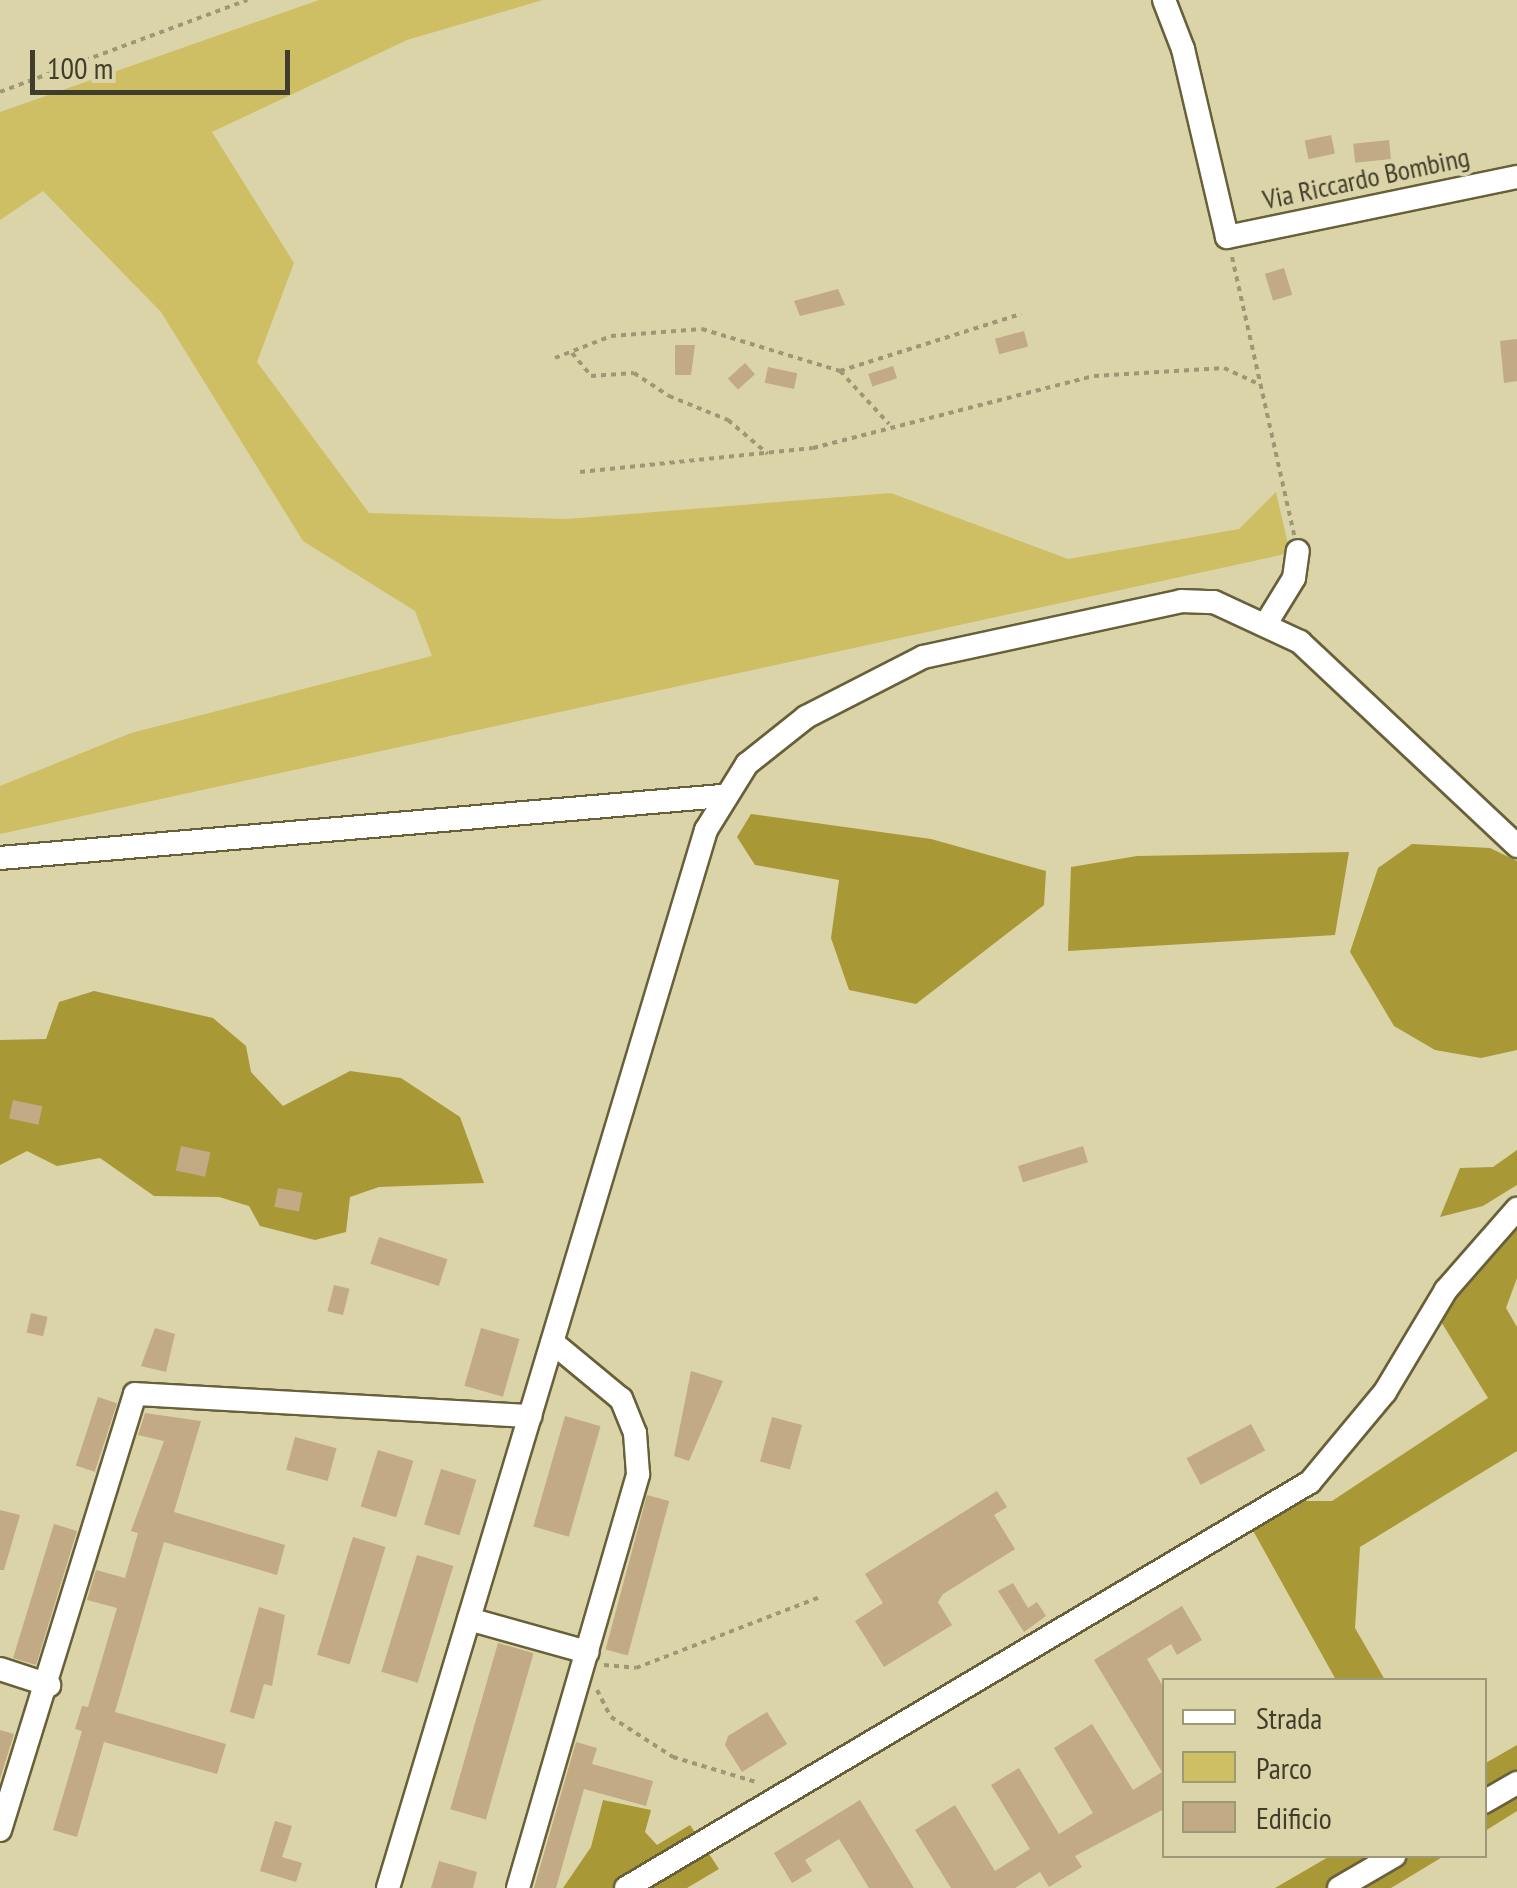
<!DOCTYPE html>
<style>
body{margin:0}
#map{position:relative;width:1517px;height:1888px;overflow:hidden;background:#dbd4a8;font-family:"PT Sans Narrow",sans-serif}
div>[style]{position:absolute}
[style*='--x']{left:calc(var(--x)*1px);top:calc(var(--y)*1px);width:calc(var(--w)*1px);rotate:calc(var(--a)*1deg)}
.green>*{inset:0;background:#cfbf64}
.forest>*{inset:0;background:#a99836}
.building>*{inset:0;background:#c2aa84;transform-origin:0 0}
.path>*{height:4px;margin-top:-2px;transform-origin:0;background:repeating-linear-gradient(90deg,#9d9776 0 5px,transparent 0 10px)}
.roads{filter:drop-shadow(2px 0 #686039) drop-shadow(-2px 0 #686039) drop-shadow(0 2px #686039) drop-shadow(0 -2px #686039)}
.minor>*{height:22px;margin:-11px;padding:0 11px;transform-origin:11px;border-radius:11px;background:#fff}
span{translate:-50% -50%;white-space:nowrap;text-align:center;line-height:1.15;-webkit-text-stroke:8px #dbd4a8;paint-order:stroke}
.street-label{font-size:28px;color:#403d2b}
.legend{position:absolute;left:1162px;top:1678px;width:325px;height:180px;box-sizing:border-box;background:#dbd4a8;border:2px solid #9d9876;margin:0;padding:12px 18px;list-style:none;font-size:30px;color:#403d2b}
.legend li{display:flex;align-items:center;gap:20px;height:50px}
.legend b{width:50px;border:2px solid #9d9876}
.scale{position:absolute;left:30px;top:50px;width:260px;height:45px;box-sizing:border-box;border:5px solid #403d2b;border-top:0;padding-left:12px;font-size:30px;line-height:35px;white-space:nowrap;color:#403d2b;-webkit-text-stroke:8px #dbd4a8;paint-order:stroke}
</style>
<div id="map">
<div class="green">
<i style="clip-path:polygon(319px 0,543px 0,407px 40px,212px 132px,294px 263px,257px 362px,369px 513px,567px 519px,891px 493px,1068px 559px,1239px 529px,1276px 492px,1290px 553px,0 834px,0 786px,131px 733px,432px 656px,415px 611px,303px 541px,161px 312px,43px 191px,0 220px,0 112px)"></i>
</div>
<div class="forest">
<i style="clip-path:polygon(751px 814px,931px 839px,1046px 871px,1044px 905px,916px 1004px,849px 990px,831px 938px,839px 880px,755px 865px,737px 837px)"></i>
<i style="clip-path:polygon(1412px 844px,1490px 848px,1517px 861px,1517px 1050px,1481px 1058px,1435px 1050px,1394px 1026px,1350px 952px,1378px 868px)"></i>
<i style="clip-path:polygon(1349px 852px,1335px 935px,1068px 951px,1071px 867px,1137px 856px)"></i>
<i style="clip-path:polygon(94px 991px,213px 1018px,246px 1046px,251px 1072px,283px 1106px,350px 1071px,401px 1078px,460px 1117px,484px 1183px,379px 1187px,350px 1197px,346px 1232px,315px 1240px,260px 1226px,249px 1206px,219px 1197px,154px 1196px,100px 1158px,57px 1166px,27px 1151px,0 1165px,0 1040px,46px 1039px,59px 1002px)"></i>
<i style="clip-path:polygon(1517px 1150px,1517px 1185px,1483px 1206px,1440px 1217px,1460px 1168px,1493px 1167px)"></i>
<i style="clip-path:polygon(1517px 1220px,1517px 1278px,1506px 1308px,1517px 1327px,1517px 1451px,1360px 1547px,1355px 1628px,1385px 1680px,1336px 1680px,1251px 1527px,1301px 1501px,1332px 1501px,1488px 1398px,1440px 1320px,1453px 1282px)"></i>
<i style="clip-path:polygon(1517px 1745px,1517px 1811px,1485px 1831px,1484px 1764px)"></i>
<i style="clip-path:polygon(603px 1800px,651px 1810px,645px 1832px,657px 1845px,690px 1825px,719px 1869px,687px 1888px,563px 1888px,591px 1847px)"></i>
<i style="clip-path:polygon(1330px 1856px,1444px 1856px,1391px 1888px,1275px 1888px)"></i>
</div>
<div class="building">
<i style="left:1331px;top:135px;width:19px;height:27px;rotate:78deg"></i>
<i style="left:1389px;top:140px;width:19px;height:36px;rotate:84deg"></i>
<i style="left:1284px;top:268px;width:28px;height:20px;rotate:73deg"></i>
<i style="clip-path:polygon(838px 289px,845px 305px,800px 316px,794px 301px)"></i>
<i style="left:1024px;top:331px;width:16px;height:30px;rotate:75deg"></i>
<i style="clip-path:polygon(1517px 339px,1517px 381px,1504px 383px,1500px 341px)"></i>
<i style="clip-path:polygon(675px 345px,695px 345px,691px 375px,675px 375px)"></i>
<i style="left:745px;top:363px;width:15px;height:23px;rotate:48deg"></i>
<i style="left:893px;top:366px;width:13px;height:26px;rotate:72deg"></i>
<i style="left:768px;top:367px;width:30px;height:16px;rotate:12deg"></i>
<i style="left:13px;top:1100px;width:30px;height:19px;rotate:12deg"></i>
<i style="left:181px;top:1146px;width:30px;height:25px;rotate:12deg"></i>
<i style="left:1083px;top:1146px;width:17px;height:68px;rotate:73deg"></i>
<i style="left:278px;top:1188px;width:25px;height:19px;rotate:11deg"></i>
<i style="left:379px;top:1237px;width:72px;height:28px;rotate:18deg"></i>
<i style="left:334px;top:1285px;width:16px;height:27px;rotate:14deg"></i>
<i style="left:31px;top:1313px;width:17px;height:20px;rotate:13deg"></i>
<i style="clip-path:polygon(155px 1328px,175px 1334px,166px 1372px,141px 1366px)"></i>
<i style="left:481px;top:1328px;width:40px;height:60px;rotate:16deg"></i>
<i style="clip-path:polygon(691px 1371px,723px 1381px,689px 1461px,674px 1456px)"></i>
<i style="left:98px;top:1397px;width:20px;height:72px;rotate:18deg"></i>
<i style="clip-path:polygon(145px 1413px,201px 1421px,174px 1512px,285px 1545px,277px 1575px,164px 1542px,115px 1712px,226px 1744px,217px 1774px,104px 1742px,77px 1837px,53px 1830px,82px 1731px,75px 1729px,82px 1706px,88px 1707px,117px 1608px,87px 1600px,96px 1570px,125px 1578px,138px 1533px,131px 1531px,164px 1441px,138px 1435px)"></i>
<i style="left:565px;top:1416px;width:37px;height:115px;rotate:16deg"></i>
<i style="left:772px;top:1417px;width:31px;height:46px;rotate:15deg"></i>
<i style="left:1251px;top:1424px;width:30px;height:73px;rotate:62deg"></i>
<i style="left:295px;top:1437px;width:43px;height:34px;rotate:15deg"></i>
<i style="left:378px;top:1450px;width:37px;height:59px;rotate:17deg"></i>
<i style="left:441px;top:1469px;width:37px;height:58px;rotate:17deg"></i>
<i style="clip-path:polygon(997px 1491px,1007px 1507px,994px 1515px,1015px 1549px,943px 1594px,938px 1602px,952px 1625px,884px 1667px,855px 1621px,883px 1603px,865px 1574px)"></i>
<i style="left:647px;top:1495px;width:23px;height:160px;rotate:15deg"></i>
<i style="clip-path:polygon(0 1510px,20px 1515px,4px 1570px,0 1570px)"></i>
<i style="left:54px;top:1524px;width:24px;height:140px;rotate:17deg"></i>
<i style="left:353px;top:1537px;width:34px;height:123px;rotate:17deg"></i>
<i style="left:417px;top:1555px;width:38px;height:122px;rotate:17deg"></i>
<i style="clip-path:polygon(1013px 1583px,1028px 1608px,1037px 1602px,1046px 1616px,1024px 1632px,998px 1591px)"></i>
<i style="clip-path:polygon(1182px 1606px,1202px 1640px,1177px 1655px,1171px 1644px,1147px 1659px,1164px 1688px,1164px 1809px,1075px 1856px,1082px 1867px,1049px 1887px,1040px 1872px,1015px 1888px,951px 1888px,915px 1830px,955px 1805px,995px 1871px,1030px 1849px,991px 1785px,1019px 1768px,1059px 1834px,1093px 1813px,1054px 1748px,1092px 1724px,1133px 1790px,1162px 1772px,1094px 1660px)"></i>
<i style="clip-path:polygon(259px 1607px,285px 1615px,272px 1686px,264px 1684px,254px 1719px,230px 1712px)"></i>
<i style="left:498px;top:1643px;width:37px;height:173px;rotate:16deg"></i>
<i style="clip-path:polygon(767px 1712px,787px 1744px,742px 1772px,725px 1745px,728px 1736px)"></i>
<i style="clip-path:polygon(0 1730px,14px 1734px,0 1779px)"></i>
<i style="clip-path:polygon(576px 1742px,597px 1748px,592px 1764px,653px 1781px,646px 1806px,584px 1789px,556px 1888px,534px 1888px)"></i>
<i style="clip-path:polygon(860px 1800px,914px 1888px,869px 1888px,839px 1839px,805px 1860px,812px 1871px,792px 1883px,774px 1853px)"></i>
<i style="clip-path:polygon(275px 1821px,292px 1826px,282px 1857px,302px 1863px,296px 1882px,260px 1871px)"></i>
<i style="clip-path:polygon(439px 1861px,477px 1872px,473px 1888px,431px 1888px)"></i>
</div>
<div class="path">
<i style="--x:0;--y:92;--w:264;--a:-20.4"></i>
<i style="--x:1232;--y:257;--w:285;--a:77.4"></i>
<i style="--x:572;--y:353;--w:30;--a:50"></i>
<i style="--x:591;--y:376;--w:43;--a:-4"></i>
<i style="--x:634;--y:373;--w:42;--a:33.3"></i>
<i style="--x:669;--y:396;--w:64;--a:22.1"></i>
<i style="--x:728;--y:420;--w:52;--a:40.4"></i>
<i style="--x:555;--y:358;--w:60;--a:-21.4"></i>
<i style="--x:611;--y:336;--w:91;--a:-4.4"></i>
<i style="--x:702;--y:329;--w:144;--a:16.9"></i>
<i style="--x:840;--y:371;--w:72;--a:47.2"></i>
<i style="--x:840;--y:371;--w:190;--a:-17.5"></i>
<i style="--x:580;--y:472;--w:234;--a:-5.9"></i>
<i style="--x:813;--y:448;--w:290;--a:-14.4"></i>
<i style="--x:1094;--y:376;--w:130;--a:-3.5"></i>
<i style="--x:1224;--y:368;--w:41;--a:24.7"></i>
<i style="--x:604;--y:1665;--w:32;--a:5"></i>
<i style="--x:636;--y:1668;--w:197;--a:-21.1"></i>
<i style="--x:597;--y:1690;--w:30;--a:63"></i>
<i style="--x:611;--y:1717;--w:74;--a:32.8"></i>
<i style="--x:673;--y:1757;--w:87;--a:16.8"></i>
</div>
<div class="roads">
<div class="minor">
<i style="--x:1164;--y:0;--w:53;--a:68.8"></i>
<i style="--x:1183;--y:49;--w:193;--a:76.8"></i>
<i style="--x:1227;--y:237;--w:296;--a:-11.7"></i>
<i style="--x:1267;--y:622;--w:52;--a:-58.5"></i>
<i style="--x:1294;--y:578;--w:27;--a:-82"></i>
<i style="--x:0;--y:858;--w:725;--a:-4.91"></i>
<i style="--x:469;--y:1619;--w:123;--a:15.6"></i>
<i style="--x:0;--y:1669;--w:52;--a:18.1"></i>
<i style="--x:1484;--y:1802;--w:38;--a:-30"></i>
<i style="--x:0;--y:1830;--w:456;--a:-72.8"></i>
<i style="--x:135;--y:1394;--w:396;--a:3.2"></i>
<i style="--x:388;--y:1888;--w:1105;--a:-73.27"></i>
<i style="--x:706;--y:830;--w:78;--a:-58.2"></i>
<i style="--x:747;--y:764;--w:75;--a:-38.5"></i>
<i style="--x:806;--y:717;--w:131;--a:-27.1"></i>
<i style="--x:923;--y:657;--w:264;--a:-12.2"></i>
<i style="--x:1181;--y:601;--w:33;--a:2"></i>
<i style="--x:1214;--y:602;--w:95;--a:24.9"></i>
<i style="--x:1300;--y:642;--w:298;--a:43.2"></i>
<i style="--x:518;--y:1888;--w:431;--a:-73.8"></i>
<i style="--x:638;--y:1474;--w:41;--a:-94.2"></i>
<i style="--x:635;--y:1433;--w:37;--a:-112"></i>
<i style="--x:621;--y:1399;--w:89;--a:-140.4"></i>
<i style="--x:626;--y:1888;--w:795;--a:-30.69"></i>
<i style="--x:1310;--y:1482;--w:117;--a:-50.2"></i>
<i style="--x:1385;--y:1392;--w:119;--a:-59.1"></i>
<i style="--x:1446;--y:1290;--w:108;--a:-48.8"></i>
<i style="--x:1339;--y:1888;--w:64;--a:-30.2"></i>
</div>
</div>
<div class="street-label">
<span style="left:1366px;top:178px;rotate:-12deg">Via Riccardo Bombing</span>
</div>
<ul class="legend">
<li><b style="height:12px;background:#fff"></b>Strada</li>
<li><b style="height:28px;background:#cfbf64"></b>Parco</li>
<li><b style="height:28px;background:#c2aa84"></b>Edificio</li>
</ul>
<div class="scale">100 m</div>
</div>
